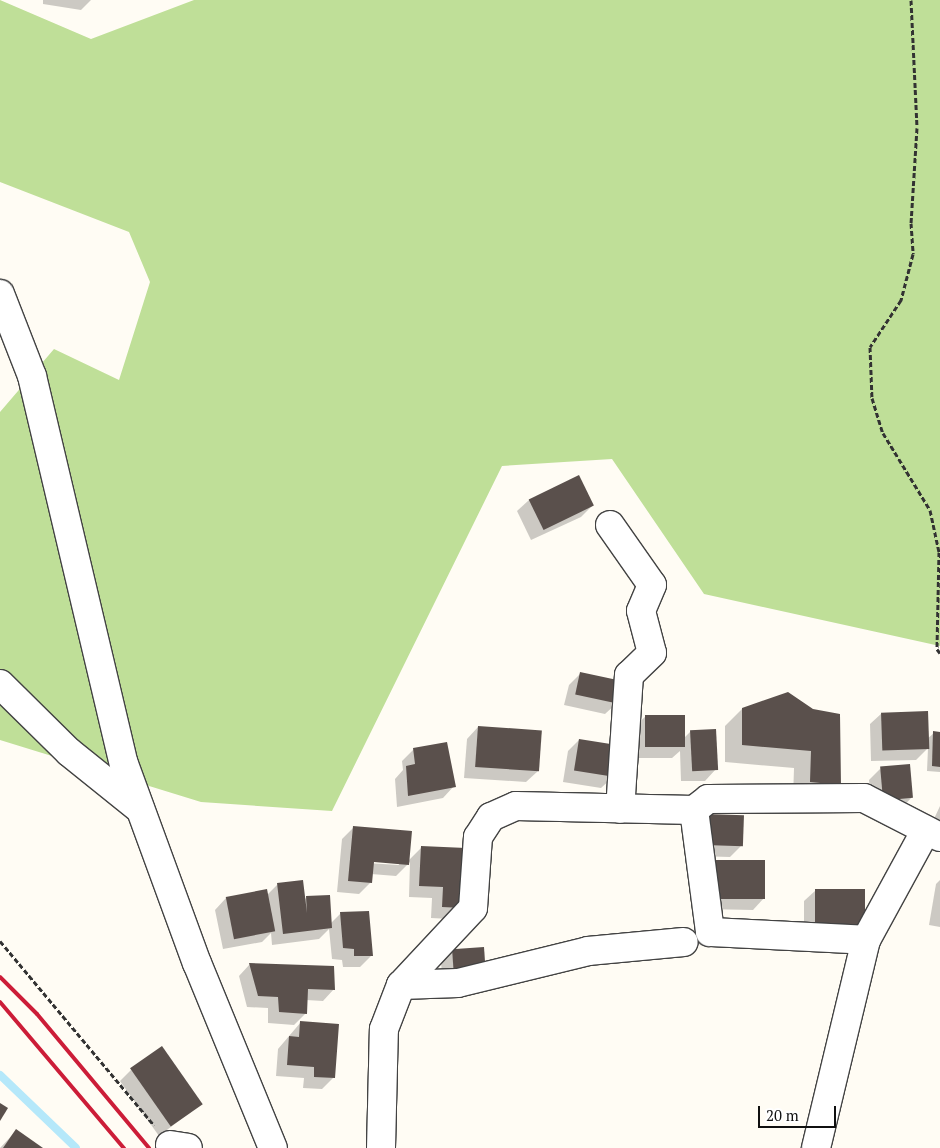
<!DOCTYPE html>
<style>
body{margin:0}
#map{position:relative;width:940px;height:1148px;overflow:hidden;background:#fffcf4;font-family:"PT Serif",serif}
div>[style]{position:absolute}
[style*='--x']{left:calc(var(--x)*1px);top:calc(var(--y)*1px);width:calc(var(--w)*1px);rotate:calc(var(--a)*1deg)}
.forest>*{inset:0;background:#bfdf98}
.shadow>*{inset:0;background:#0003}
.stream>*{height:8px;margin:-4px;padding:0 4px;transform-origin:4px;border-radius:4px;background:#b5e8fa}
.building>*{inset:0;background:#5a504c;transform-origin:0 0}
.path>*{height:3px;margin-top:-1.5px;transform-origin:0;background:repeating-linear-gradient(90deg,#323232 0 5px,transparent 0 7.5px)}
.roads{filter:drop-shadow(1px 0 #434343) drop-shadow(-1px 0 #434343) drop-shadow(0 1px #434343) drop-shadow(0 -1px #434343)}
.minor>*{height:28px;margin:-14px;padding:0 14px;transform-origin:14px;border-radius:14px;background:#fff}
.rail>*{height:4px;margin:-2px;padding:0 2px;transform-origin:2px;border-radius:2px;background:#cc1d38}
span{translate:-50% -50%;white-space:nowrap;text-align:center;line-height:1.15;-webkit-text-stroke:5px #fff;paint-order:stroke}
.scale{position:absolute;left:758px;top:1106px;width:78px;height:22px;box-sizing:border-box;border:2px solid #101010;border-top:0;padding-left:6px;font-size:15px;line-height:18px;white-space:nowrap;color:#101010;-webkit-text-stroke:4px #fff;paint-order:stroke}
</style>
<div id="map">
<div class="forest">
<i style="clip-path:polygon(0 0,91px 39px,194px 0,940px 0,940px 646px,704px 594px,612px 459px,502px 466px,332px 811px,201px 802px,0 740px,0 412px,54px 349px,119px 380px,150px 282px,129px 232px,0 182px)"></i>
</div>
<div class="shadow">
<i style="clip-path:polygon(43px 0,91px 0,81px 10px,43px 4px)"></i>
<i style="clip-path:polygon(529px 500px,592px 506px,581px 517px,531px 540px,517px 511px)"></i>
<i style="clip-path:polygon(580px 674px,617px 703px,605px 714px,564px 705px,569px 685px)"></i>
<i style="clip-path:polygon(788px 694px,839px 785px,793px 798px,794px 768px,725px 762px,725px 726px,742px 709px)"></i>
<i style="clip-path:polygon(882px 713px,927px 739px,934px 733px,940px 733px,940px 772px,927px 771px,928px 748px,916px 760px,871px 761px,870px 724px)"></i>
<i style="clip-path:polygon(646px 716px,684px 738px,691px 731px,716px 769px,705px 781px,681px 781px,680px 751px,672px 758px,634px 758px,634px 727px)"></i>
<i style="clip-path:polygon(478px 727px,538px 771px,526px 782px,464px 778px,467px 739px)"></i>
<i style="clip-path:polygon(579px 740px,613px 777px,601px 788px,563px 782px,568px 751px)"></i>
<i style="clip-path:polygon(414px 749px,454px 786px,443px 798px,397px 807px,395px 779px,403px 770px,402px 761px)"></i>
<i style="clip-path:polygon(880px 769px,912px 797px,901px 809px,872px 812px,869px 780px)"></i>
<i style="clip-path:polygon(940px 806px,940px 842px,926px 836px)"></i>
<i style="clip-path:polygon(evenodd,354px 827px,408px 861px,422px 847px,462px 908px,450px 919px,431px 918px,432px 898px,409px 897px,410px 862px,396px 876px,371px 874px,371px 882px,359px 894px,337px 892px,342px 839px,354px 827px,367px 860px,399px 863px,399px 865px,367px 863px,367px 860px)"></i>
<i style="clip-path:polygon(695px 827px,742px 845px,730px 857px,695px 856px)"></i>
<i style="clip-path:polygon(717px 861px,764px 898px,753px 910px,705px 909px,705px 872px)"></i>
<i style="clip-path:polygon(940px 880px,940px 927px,929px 925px,936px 884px)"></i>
<i style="clip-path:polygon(277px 885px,304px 900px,307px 897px,330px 924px,341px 913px,371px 956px,360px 967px,343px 967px,342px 960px,332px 959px,329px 929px,319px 939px,272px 945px,271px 933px,262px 942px,223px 949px,215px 910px,226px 898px,267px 895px)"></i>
<i style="clip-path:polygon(816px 890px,864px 890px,804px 938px,804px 901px)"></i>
<i style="clip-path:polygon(453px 950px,473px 984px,443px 986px,441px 962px)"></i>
<i style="clip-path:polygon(250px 964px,334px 989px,323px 1001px,306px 1000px,306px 1013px,294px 1025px,268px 1023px,268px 1008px,247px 1007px,239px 976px)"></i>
<i style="clip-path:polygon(301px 1022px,334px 1077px,322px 1089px,303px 1088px,304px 1078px,276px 1076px,278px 1049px)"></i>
<i style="clip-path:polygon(131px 1070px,201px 1104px,159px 1136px,120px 1081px)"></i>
<i style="clip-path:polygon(16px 1131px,41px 1148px,0 1148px)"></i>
</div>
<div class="stream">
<i style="--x:0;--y:1075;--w:105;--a:43.8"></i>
</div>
<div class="building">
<i style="left:579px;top:475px;width:34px;height:56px;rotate:64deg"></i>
<i style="left:580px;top:672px;width:43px;height:23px;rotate:12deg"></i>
<i style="clip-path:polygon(788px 692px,813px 709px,840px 714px,841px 785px,810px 782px,811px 751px,742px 745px,742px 708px)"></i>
<i style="left:928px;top:711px;width:38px;height:47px;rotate:88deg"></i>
<i style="left:645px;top:715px;width:40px;height:32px"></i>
<i style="left:478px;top:726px;width:64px;height:41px;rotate:4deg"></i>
<i style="left:716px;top:729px;width:41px;height:26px;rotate:87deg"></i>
<i style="clip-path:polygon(933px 731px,940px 732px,940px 767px,932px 766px)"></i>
<i style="left:579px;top:739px;width:40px;height:32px;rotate:9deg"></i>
<i style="clip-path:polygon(447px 742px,456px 787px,408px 796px,406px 766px,415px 764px,413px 748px)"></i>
<i style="left:910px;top:764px;width:34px;height:30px;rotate:85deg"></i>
<i style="left:706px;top:814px;width:38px;height:31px;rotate:2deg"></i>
<i style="clip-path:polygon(353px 826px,412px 831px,409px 865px,374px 862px,372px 883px,348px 881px)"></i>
<i style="clip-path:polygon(421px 846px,466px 848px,463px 908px,442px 907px,443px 887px,419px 886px)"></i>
<i style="left:716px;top:860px;width:49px;height:39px"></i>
<i style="clip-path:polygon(303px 880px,307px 913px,306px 896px,330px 895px,332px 928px,283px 934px,277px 883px)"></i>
<i style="left:267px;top:889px;width:43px;height:42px;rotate:79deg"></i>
<i style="left:815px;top:889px;width:50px;height:38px"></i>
<i style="clip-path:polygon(369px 911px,373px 956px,354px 956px,354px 949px,343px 948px,340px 912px)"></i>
<i style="left:484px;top:947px;width:26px;height:32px;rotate:86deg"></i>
<i style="clip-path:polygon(249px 963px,334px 966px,335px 990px,308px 989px,307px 1014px,279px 1012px,278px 997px,258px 996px)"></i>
<i style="clip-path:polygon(300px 1021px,339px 1024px,335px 1078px,314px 1077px,314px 1067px,287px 1065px,289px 1036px,299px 1037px)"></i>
<i style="left:162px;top:1046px;width:71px;height:39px;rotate:55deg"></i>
<i style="clip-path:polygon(0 1103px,8px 1108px,0 1121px)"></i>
<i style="clip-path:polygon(16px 1129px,43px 1148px,3px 1148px)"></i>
</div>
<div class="path">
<i style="--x:911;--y:0;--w:128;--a:87.3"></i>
<i style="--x:917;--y:128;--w:95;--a:93.6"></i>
<i style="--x:911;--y:223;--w:31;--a:86"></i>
<i style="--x:913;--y:254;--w:48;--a:104.6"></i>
<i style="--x:901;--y:300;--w:56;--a:123.4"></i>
<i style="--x:870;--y:347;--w:51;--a:87.8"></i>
<i style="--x:872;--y:398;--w:37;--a:73"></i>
<i style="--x:883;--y:433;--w:90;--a:58.6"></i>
<i style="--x:930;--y:510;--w:43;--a:77.9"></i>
<i style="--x:939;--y:552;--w:97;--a:91.2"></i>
<i style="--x:937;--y:649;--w:5;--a:53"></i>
<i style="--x:0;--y:941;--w:240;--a:50.1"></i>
</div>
<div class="roads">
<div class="minor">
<i style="--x:0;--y:294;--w:88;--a:68.7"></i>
<i style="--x:32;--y:376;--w:399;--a:76.7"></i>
<i style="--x:124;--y:764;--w:212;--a:69.9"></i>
<i style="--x:197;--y:963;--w:200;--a:67.7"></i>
<i style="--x:610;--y:525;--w:73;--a:55"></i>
<i style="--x:652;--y:585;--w:28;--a:113"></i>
<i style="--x:641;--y:611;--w:43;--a:75.3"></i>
<i style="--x:652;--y:653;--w:32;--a:136"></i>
<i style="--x:629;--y:675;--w:134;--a:93.8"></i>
<i style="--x:0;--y:684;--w:97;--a:44.6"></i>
<i style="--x:69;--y:752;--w:91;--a:38.8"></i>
<i style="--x:694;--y:810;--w:123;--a:82.5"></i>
<i style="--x:710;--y:932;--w:156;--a:2.9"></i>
<i style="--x:401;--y:985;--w:57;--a:-2"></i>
<i style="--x:458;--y:983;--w:134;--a:-13.8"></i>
<i style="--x:588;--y:951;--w:96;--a:-5.4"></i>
<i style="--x:170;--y:1145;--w:18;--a:9"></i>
<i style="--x:381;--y:1148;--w:119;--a:-88.6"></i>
<i style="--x:384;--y:1029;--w:47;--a:-68.9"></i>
<i style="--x:401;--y:985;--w:105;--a:-46.9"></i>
<i style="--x:473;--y:908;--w:71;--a:-86"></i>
<i style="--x:478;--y:837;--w:24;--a:-57"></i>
<i style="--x:491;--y:817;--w:27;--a:-24"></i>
<i style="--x:516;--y:806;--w:178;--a:1.3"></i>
<i style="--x:694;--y:810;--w:18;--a:-38"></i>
<i style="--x:708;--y:799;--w:156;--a:-0.4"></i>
<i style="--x:864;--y:798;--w:85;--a:27.2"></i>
<i style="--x:816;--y:1148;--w:214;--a:-76.5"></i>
<i style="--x:866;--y:940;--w:125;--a:-61.4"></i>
</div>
</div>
<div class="rail">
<i style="--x:0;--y:977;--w:52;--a:45"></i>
<i style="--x:37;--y:1014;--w:175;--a:50.1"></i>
<i style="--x:0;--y:1002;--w:192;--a:49.7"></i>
</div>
<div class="scale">20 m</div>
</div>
